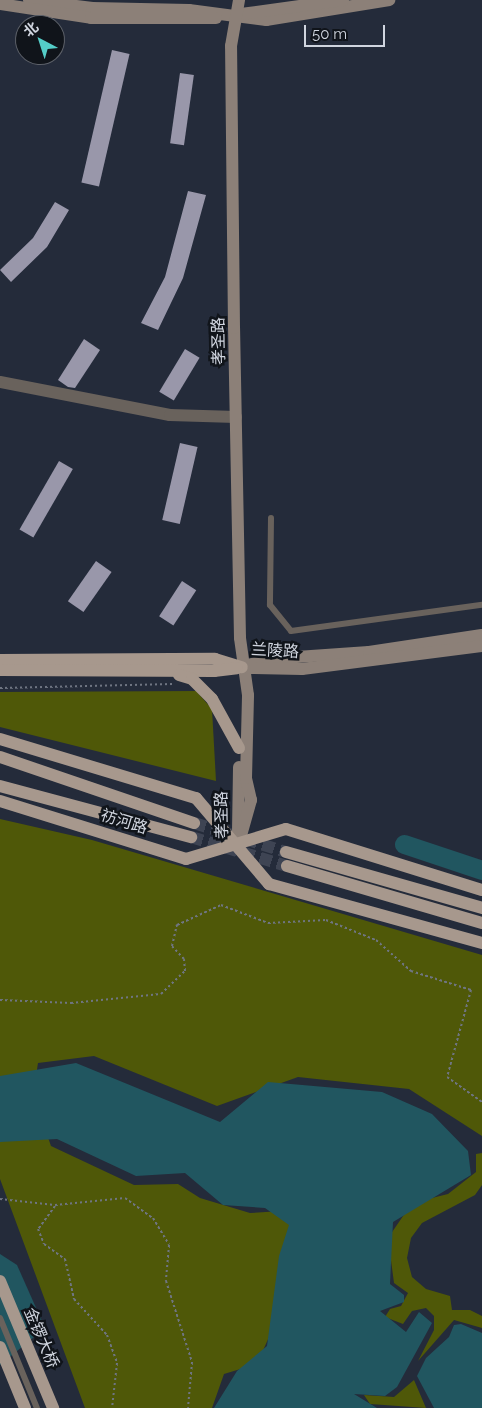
<!DOCTYPE html>
<meta charset="utf-8">
<style>
body{margin:0}
#map{position:relative;width:482px;height:1408px;overflow:hidden;background:#242b3a;font-family:Raleway,"Noto Sans SC",sans-serif}
div>[style]{position:absolute}
[style*='--x']{left:calc(var(--x)*1px);top:calc(var(--y)*1px);width:calc(var(--w)*1px);rotate:calc(var(--a)*1deg)}
.green>*{inset:0;background:#4f5808}
.water>*{inset:0;background:#215660}
.river>*{height:19px;margin:-9.5px;padding:0 9.5px;transform-origin:9.5px;border-radius:9.5px;background:#215660}
.building>*{inset:0;background:#9997aa;transform-origin:0 0}
.primary-tunnel>*{height:12px;margin-top:-6px;transform-origin:0;background:repeating-linear-gradient(90deg,#3e4453 0 12px,transparent 0 18px)}
.path>*{height:2px;margin-top:-1px;transform-origin:0;background:repeating-linear-gradient(90deg,#6f7582 0 2.5px,transparent 0 5px)}
.service>*{height:6px;margin:-3px;padding:0 3px;transform-origin:3px;border-radius:3px;background:#69625c}
.minor>*{height:12px;margin:-6px;padding:0 6px;transform-origin:6px;border-radius:6px;background:#69625c}
.secondary>*{height:12px;margin:-6px;padding:0 6px;transform-origin:6px;border-radius:6px;background:#8c8078}
.primary>*{height:12px;margin:-6px;padding:0 6px;transform-origin:6px;border-radius:6px;background:#a7988d}
span{translate:-50% -50%;white-space:nowrap;text-align:center;line-height:1.15;-webkit-text-stroke:5px #10141a;paint-order:stroke}
.street-label{font-size:16px;color:#d0d5df}
.north{position:absolute;left:15px;top:15px;width:50px;height:50px;box-sizing:border-box;background:#10141a;border:1px solid #5d6169;border-radius:50%;rotate:320deg;font-size:14px;font-weight:700;line-height:20px;text-align:center;color:#d0d5df}
.north::after{content:'';display:block;margin:auto;width:18px;height:22px;background:#54cdc8;clip-path:polygon(50% 0,100% 100%,50% 72%,0 100%)}
.scale{position:absolute;left:304px;top:25px;width:81px;height:22px;box-sizing:border-box;border:2px solid #d0d5df;border-top:0;padding-left:6px;font-size:15px;line-height:18px;white-space:nowrap;color:#d0d5df;-webkit-text-stroke:4px #10141a;paint-order:stroke}
</style>
<div id="map">
<div class="green">
<i style="clip-path:polygon(196px 691px,212px 709px,216px 781px,0 727px,0 692px)"></i>
<i style="clip-path:polygon(0 819px,92px 840px,482px 955px,482px 1136px,409px 1089px,298px 1077px,217px 1106px,94px 1056px,38px 1063px,33px 1095px,51px 1146px,134px 1185px,178px 1184px,200px 1198px,250px 1213px,282px 1211px,297px 1223px,289px 1292px,257px 1364px,224px 1374px,212px 1408px,85px 1408px,0 1179px)"></i>
<i style="clip-path:polygon(482px 1153px,482px 1185px,475px 1195px,422px 1223px,411px 1238px,407px 1258px,412px 1277px,426px 1289px,450px 1296px,452px 1310px,470px 1310px,482px 1316px,482px 1328px,454px 1320px,418px 1361px,434px 1330px,434px 1316px,426px 1308px,412px 1311px,403px 1324px,385px 1317px,390px 1309px,401px 1306px,408px 1293px,394px 1283px,388px 1238px,412px 1203px,448px 1194px,476px 1172px,476px 1154px)"></i>
<i style="clip-path:polygon(414px 1380px,426px 1408px,370px 1404px,364px 1395px,394px 1397px)"></i>
</div>
<div class="water">
<i style="clip-path:polygon(76px 1063px,220px 1122px,268px 1082px,382px 1092px,432px 1114px,468px 1151px,471px 1175px,393px 1222px,390px 1284px,404px 1295px,404px 1302px,380px 1311px,406px 1332px,419px 1312px,432px 1323px,397px 1387px,385px 1396px,354px 1394px,377px 1408px,214px 1408px,237px 1371px,267px 1346px,279px 1256px,289px 1225px,265px 1208px,223px 1205px,185px 1173px,136px 1176px,57px 1139px,0 1142px,0 1076px)"></i>
<i style="clip-path:polygon(0 1254px,17px 1265px,45px 1328px,0 1365px)"></i>
<i style="clip-path:polygon(461px 1324px,482px 1333px,482px 1408px,434px 1408px,417px 1376px,426px 1358px,449px 1337px,454px 1325px)"></i>
</div>
<div class="river">
<i style="--x:404;--y:844;--w:82;--a:18.4"></i>
</div>
<div class="building">
<i style="left:112px;top:50px;width:18px;height:136px;rotate:13deg"></i>
<i style="left:180px;top:73px;width:14px;height:71px;rotate:8deg"></i>
<i style="clip-path:polygon(188px 191px,206px 195px,183px 278px,158px 330px,141px 323px,165px 277px)"></i>
<i style="clip-path:polygon(55px 202px,69px 210px,47px 247px,11px 282px,0 270px,33px 238px)"></i>
<i style="clip-path:polygon(84px 339px,100px 350px,75px 388px,68px 387px,58px 380px)"></i>
<i style="left:185px;top:349px;width:17px;height:50px;rotate:31deg"></i>
<i style="left:180px;top:443px;width:18px;height:79px;rotate:13deg"></i>
<i style="left:59px;top:461px;width:16px;height:79px;rotate:30deg"></i>
<i style="left:96px;top:561px;width:19px;height:49px;rotate:35deg"></i>
<i style="left:182px;top:581px;width:17px;height:42px;rotate:33deg"></i>
</div>
<div class="primary-tunnel">
<i style="--x:194;--y:823;--w:96;--a:17.5"></i>
<i style="--x:191;--y:837;--w:100;--a:16.8"></i>
</div>
<div class="path">
<i style="--x:0;--y:688;--w:173;--a:-1.3"></i>
<i style="--x:0;--y:1000;--w:71;--a:2.4"></i>
<i style="--x:71;--y:1003;--w:90;--a:-5.7"></i>
<i style="--x:161;--y:994;--w:33;--a:-44"></i>
<i style="--x:185;--y:971;--w:12;--a:-95"></i>
<i style="--x:184;--y:959;--w:18;--a:-133"></i>
<i style="--x:172;--y:946;--w:22;--a:-77"></i>
<i style="--x:177;--y:925;--w:48;--a:-24.4"></i>
<i style="--x:221;--y:905;--w:50;--a:21"></i>
<i style="--x:268;--y:923;--w:58;--a:-3"></i>
<i style="--x:326;--y:920;--w:54;--a:21.8"></i>
<i style="--x:376;--y:940;--w:47;--a:41.5"></i>
<i style="--x:411;--y:971;--w:63;--a:17.6"></i>
<i style="--x:471;--y:990;--w:90;--a:105.4"></i>
<i style="--x:447;--y:1077;--w:43;--a:35.5"></i>
<i style="--x:0;--y:1199;--w:55;--a:6.2"></i>
<i style="--x:55;--y:1205;--w:70;--a:-5.7"></i>
<i style="--x:125;--y:1198;--w:34;--a:36"></i>
<i style="--x:153;--y:1218;--w:31;--a:59"></i>
<i style="--x:169;--y:1245;--w:36;--a:95"></i>
<i style="--x:166;--y:1281;--w:85;--a:72.2"></i>
<i style="--x:192;--y:1362;--w:46;--a:95"></i>
<i style="--x:55;--y:1206;--w:29;--a:126"></i>
<i style="--x:38;--y:1229;--w:16;--a:68"></i>
<i style="--x:44;--y:1244;--w:26;--a:36"></i>
<i style="--x:65;--y:1259;--w:41;--a:77.3"></i>
<i style="--x:74;--y:1299;--w:49;--a:47.5"></i>
<i style="--x:107;--y:1335;--w:30;--a:70"></i>
<i style="--x:117;--y:1363;--w:45;--a:96.3"></i>
</div>
<div class="service">
<i style="--x:271;--y:518;--w:87;--a:90.7"></i>
<i style="--x:270;--y:605;--w:33;--a:51"></i>
<i style="--x:291;--y:631;--w:193;--a:-7.8"></i>
<i style="--x:0;--y:1318;--w:97;--a:67.7"></i>
</div>
<div class="minor">
<i style="--x:0;--y:382;--w:173;--a:11"></i>
<i style="--x:170;--y:415;--w:66;--a:1.7"></i>
</div>
<div class="secondary">
<i style="--x:29;--y:0;--w:64;--a:7.2"></i>
<i style="--x:92;--y:8;--w:97;--a:1.2"></i>
<i style="--x:189;--y:10;--w:78;--a:7.4"></i>
<i style="--x:266;--y:20;--w:125;--a:-9.2"></i>
<i style="--x:0;--y:4;--w:92;--a:8.7"></i>
<i style="--x:91;--y:18;--w:125;--a:0"></i>
<i style="--x:241;--y:14;--w:103;--a:-7.8"></i>
<i style="--x:242;--y:667;--w:27;--a:-17"></i>
<i style="--x:268;--y:659;--w:101;--a:-4"></i>
<i style="--x:369;--y:652;--w:114;--a:-8.6"></i>
<i style="--x:250;--y:668;--w:52;--a:1.1"></i>
<i style="--x:302;--y:669;--w:181;--a:-7.3"></i>
<i style="--x:238;--y:832;--w:65;--a:-89.1"></i>
<i style="--x:238;--y:846;--w:48;--a:-74.2"></i>
<i style="--x:251;--y:800;--w:23;--a:-103"></i>
<i style="--x:246;--y:778;--w:83;--a:-88.6"></i>
<i style="--x:248;--y:695;--w:58;--a:-98"></i>
<i style="--x:240;--y:638;--w:310;--a:-91.1"></i>
<i style="--x:234;--y:328;--w:282;--a:-90.6"></i>
<i style="--x:231;--y:46;--w:47;--a:-80.1"></i>
</div>
<div class="primary">
<i style="--x:0;--y:660;--w:215;--a:-0.3"></i>
<i style="--x:215;--y:659;--w:28;--a:17"></i>
<i style="--x:0;--y:670;--w:214;--a:0.3"></i>
<i style="--x:214;--y:671;--w:23;--a:-7"></i>
<i style="--x:179;--y:675;--w:14;--a:17"></i>
<i style="--x:192;--y:679;--w:28;--a:45"></i>
<i style="--x:212;--y:699;--w:56;--a:61.1"></i>
<i style="--x:0;--y:739;--w:205;--a:16.8"></i>
<i style="--x:196;--y:798;--w:113;--a:49.7"></i>
<i style="--x:269;--y:884;--w:221;--a:15.5"></i>
<i style="--x:0;--y:757;--w:205;--a:18.8"></i>
<i style="--x:0;--y:786;--w:198;--a:15"></i>
<i style="--x:0;--y:801;--w:195;--a:17.3"></i>
<i style="--x:186;--y:859;--w:104;--a:-16.7"></i>
<i style="--x:286;--y:829;--w:205;--a:17.3"></i>
<i style="--x:286;--y:852;--w:204;--a:15.9"></i>
<i style="--x:287;--y:866;--w:203;--a:16.3"></i>
<i style="--x:0;--y:1281;--w:138;--a:67.3"></i>
<i style="--x:0;--y:1347;--w:66;--a:67.7"></i>
</div>
<div class="street-label">
<span style="left:219px;top:341px;rotate:-91deg">孝圣路</span>
<span style="left:275px;top:651px;rotate:3deg">兰陵路</span>
<span style="left:222px;top:815px;rotate:-91deg">孝圣路</span>
<span style="left:124px;top:822px;rotate:17deg">祊河路</span>
<span style="left:41px;top:1338px;rotate:67deg">金锣大桥</span>
</div>
<div class="north">北</div>
<div class="scale">50 m</div>
</div>
